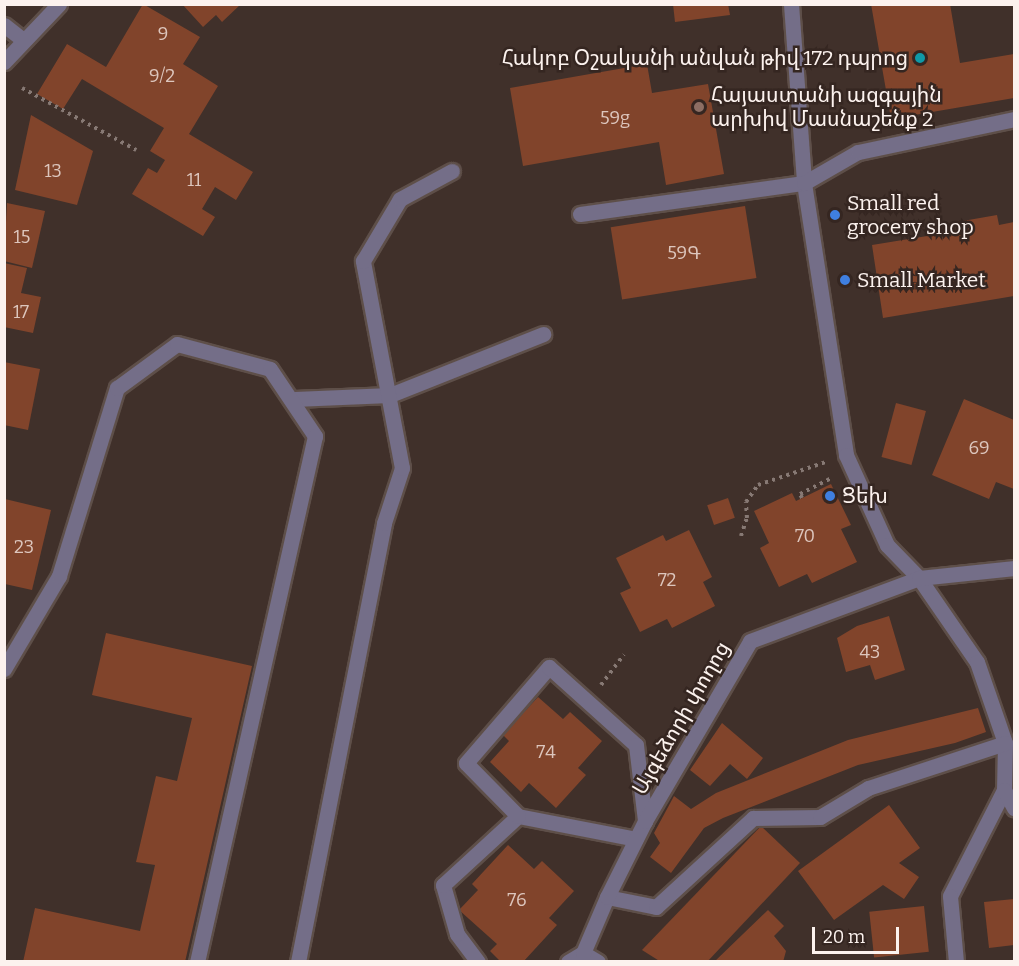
<!DOCTYPE html>
<meta charset="utf-8">
<style>
body{margin:0}
#map{position:relative;width:1019px;height:966px;overflow:hidden;background:#40302a;font-family:Bitter,"Noto Sans Armenian",serif}
div>[style]{position:absolute}
[style*='--x']{left:calc(var(--x)*1px);top:calc(var(--y)*1px);width:calc(var(--w)*1px);rotate:calc(var(--a)*1deg)}
.building>*{inset:0;background:#81442b;transform-origin:0 0}
.path>*{height:4px;margin-top:-2px;transform-origin:0;background:repeating-linear-gradient(90deg,#877974 0 3px,transparent 0 7.5px)}
.roads{filter:drop-shadow(2px 0 #5e4f49) drop-shadow(-2px 0 #5e4f49) drop-shadow(0 2px #5e4f49) drop-shadow(0 -2px #5e4f49)}
.minor>*{height:15px;margin:-7.5px;padding:0 7.5px;transform-origin:7.5px;border-radius:7.5px;background:#746e88}
.dots>*{width:16px;height:16px;translate:-50% -50%;box-sizing:border-box;border:3px solid #352621;border-radius:50%}
span{translate:-50% -50%;white-space:nowrap;text-align:center;line-height:1.15;-webkit-text-stroke:5px #352621;paint-order:stroke}
.number-label{font-size:18px;color:#ddc6bd}
.number-label span{-webkit-text-stroke-width:0}
.poi-label{font-size:21px;color:#fcf2ee}
.right{translate:-100% -50%;text-align:right}
.left{translate:0 -50%;text-align:left}
.street-label{font-size:21px;color:#fcf2ee}
.frame{position:absolute;inset:0;border:6px solid #fcf2ee;pointer-events:none}
.scale{position:absolute;left:812px;top:927px;width:87px;height:27px;box-sizing:border-box;border:3px solid #fcf2ee;border-top:0;padding-left:8px;font-size:18px;line-height:21px;white-space:nowrap;color:#fcf2ee;-webkit-text-stroke:4px #352621;paint-order:stroke}
</style>
<div id="map">
<div class="building">
<i style="clip-path:polygon(143px 4px,200px 37px,183px 64px,218px 86px,189px 134px,253px 172px,236px 200px,215px 187px,202px 209px,215px 217px,203px 236px,132px 194px,148px 168px,157px 173px,165px 160px,150px 151px,164px 128px,82px 79px,63px 109px,37px 94px,67px 44px,106px 67px)"></i>
<i style="clip-path:polygon(182px 4px,241px 4px,222px 22px,216px 15px,203px 27px)"></i>
<i style="clip-path:polygon(673px 4px,728px 4px,730px 15px,675px 22px)"></i>
<i style="clip-path:polygon(871px 4px,950px 4px,960px 63px,1014px 54px,1014px 98px,891px 119px)"></i>
<i style="clip-path:polygon(647px 64px,652px 93px,708px 84px,724px 174px,666px 185px,659px 142px,523px 166px,510px 88px)"></i>
<i style="clip-path:polygon(31px 115px,93px 151px,77px 205px,15px 190px)"></i>
<i style="clip-path:polygon(7px 203px,45px 211px,32px 268px,4px 261px)"></i>
<i style="left:745px;top:206px;width:73px;height:136px;rotate:81deg"></i>
<i style="clip-path:polygon(997px 215px,999px 225px,1014px 222px,1014px 296px,883px 318px,872px 245px,958px 231px,957px 222px)"></i>
<i style="clip-path:polygon(4px 263px,27px 268px,21px 293px,41px 297px,33px 333px,4px 327px)"></i>
<i style="clip-path:polygon(4px 362px,40px 369px,28px 430px,4px 425px)"></i>
<i style="clip-path:polygon(964px 399px,1014px 420px,1014px 489px,996px 482px,989px 499px,932px 475px)"></i>
<i style="left:896px;top:403px;width:31px;height:56px;rotate:15deg"></i>
<i style="clip-path:polygon(831px 484px,851px 525px,841px 529px,857px 562px,812px 583px,807px 574px,779px 587px,760px 548px,769px 543px,754px 511px,792px 493px,796px 501px)"></i>
<i style="left:728px;top:498px;width:21px;height:22px;rotate:71deg"></i>
<i style="clip-path:polygon(5px 499px,51px 510px,32px 590px,5px 584px)"></i>
<i style="clip-path:polygon(689px 530px,712px 577px,703px 582px,715px 606px,672px 628px,667px 619px,640px 632px,620px 593px,631px 588px,616px 558px,663px 535px,666px 541px)"></i>
<i style="clip-path:polygon(889px 616px,905px 670px,875px 680px,870px 665px,846px 672px,837px 638px,857px 626px)"></i>
<i style="clip-path:polygon(106px 633px,252px 666px,185px 962px,23px 962px,35px 908px,140px 931px,155px 865px,136px 862px,156px 776px,177px 781px,192px 718px,92px 695px)"></i>
<i style="clip-path:polygon(538px 697px,563px 719px,570px 712px,602px 741px,578px 768px,586px 775px,556px 808px,529px 783px,521px 792px,490px 762px,509px 741px,503px 735px)"></i>
<i style="clip-path:polygon(978px 708px,986px 732px,955px 743px,858px 765px,723px 818px,704px 828px,671px 873px,650px 857px,660px 843px,654px 833px,674px 796px,691px 809px,716px 793px,848px 740px)"></i>
<i style="clip-path:polygon(722px 723px,763px 758px,747px 779px,730px 764px,710px 786px,690px 770px)"></i>
<i style="clip-path:polygon(889px 805px,920px 848px,899px 863px,919px 877px,904px 899px,883px 885px,834px 920px,798px 871px)"></i>
<i style="clip-path:polygon(761px 826px,800px 863px,707px 962px,661px 962px,642px 950px)"></i>
<i style="clip-path:polygon(508px 845px,534px 869px,542px 861px,574px 891px,549px 918px,557px 925px,523px 962px,501px 962px,490px 951px,497px 944px,459px 910px,478px 890px,472px 884px)"></i>
<i style="clip-path:polygon(1014px 899px,1014px 945px,989px 948px,984px 902px)"></i>
<i style="left:924px;top:906px;width:46px;height:55px;rotate:84deg"></i>
<i style="clip-path:polygon(768px 910px,784px 926px,774px 936px,786px 951px,783px 962px,714px 962px)"></i>
</div>
<div class="path">
<i style="--x:22;--y:88;--w:130;--a:28.5"></i>
<i style="--x:802;--y:498;--w:4;--a:-117"></i>
<i style="--x:800;--y:494;--w:37;--a:-27"></i>
<i style="--x:741;--y:536;--w:19;--a:-72"></i>
<i style="--x:747;--y:518;--w:16;--a:-94"></i>
<i style="--x:746;--y:502;--w:21;--a:-55"></i>
<i style="--x:758;--y:485;--w:72;--a:-18.7"></i>
<i style="--x:601;--y:685;--w:38;--a:-53"></i>
</div>
<div class="roads">
<div class="minor">
<i style="--x:791;--y:4;--w:179;--a:85.8"></i>
<i style="--x:804;--y:183;--w:275;--a:81.2"></i>
<i style="--x:846;--y:455;--w:99;--a:65.5"></i>
<i style="--x:887;--y:545;--w:46;--a:45.9"></i>
<i style="--x:919;--y:578;--w:102;--a:55.4"></i>
<i style="--x:977;--y:662;--w:86;--a:70.9"></i>
<i style="--x:1005;--y:743;--w:47;--a:91.2"></i>
<i style="--x:1004;--y:790;--w:119;--a:117"></i>
<i style="--x:950;--y:896;--w:66;--a:84.8"></i>
<i style="--x:4;--y:25;--w:23;--a:38"></i>
<i style="--x:4;--y:62;--w:80;--a:-46.5"></i>
<i style="--x:580;--y:214;--w:226;--a:-7.9"></i>
<i style="--x:804;--y:183;--w:62;--a:-29.9"></i>
<i style="--x:858;--y:152;--w:159;--a:-11.9"></i>
<i style="--x:294;--y:399;--w:96;--a:-2.4"></i>
<i style="--x:390;--y:395;--w:165;--a:-21.7"></i>
<i style="--x:4;--y:669;--w:108;--a:-59.4"></i>
<i style="--x:59;--y:576;--w:197;--a:-72.9"></i>
<i style="--x:117;--y:388;--w:74;--a:-36.3"></i>
<i style="--x:177;--y:344;--w:96;--a:15"></i>
<i style="--x:270;--y:369;--w:81;--a:56.1"></i>
<i style="--x:315;--y:436;--w:539;--a:102.64"></i>
<i style="--x:1004;--y:790;--w:21;--a:61"></i>
<i style="--x:518;--y:816;--w:120;--a:11"></i>
<i style="--x:607;--y:897;--w:50;--a:11.5"></i>
<i style="--x:656;--y:907;--w:132;--a:-42.5"></i>
<i style="--x:753;--y:818;--w:67;--a:-0.9"></i>
<i style="--x:820;--y:817;--w:56;--a:-31.1"></i>
<i style="--x:868;--y:788;--w:144;--a:-18.2"></i>
<i style="--x:298;--y:962;--w:447;--a:-78.9"></i>
<i style="--x:384;--y:523;--w:58;--a:-71.9"></i>
<i style="--x:402;--y:468;--w:211;--a:-100.7"></i>
<i style="--x:363;--y:261;--w:72;--a:-59.2"></i>
<i style="--x:400;--y:199;--w:59;--a:-28.3"></i>
<i style="--x:478;--y:962;--w:35;--a:-127"></i>
<i style="--x:457;--y:934;--w:51;--a:-105.9"></i>
<i style="--x:443;--y:885;--w:102;--a:-42.6"></i>
<i style="--x:518;--y:816;--w:74;--a:-134.5"></i>
<i style="--x:466;--y:763;--w:127;--a:-49.2"></i>
<i style="--x:549;--y:667;--w:117;--a:41.9"></i>
<i style="--x:636;--y:745;--w:77;--a:83.2"></i>
<i style="--x:568;--y:962;--w:17;--a:-31"></i>
<i style="--x:598;--y:962;--w:17;--a:-149"></i>
<i style="--x:583;--y:953;--w:61;--a:-66.8"></i>
<i style="--x:607;--y:897;--w:85;--a:-63.4"></i>
<i style="--x:645;--y:821;--w:208;--a:-59.7"></i>
<i style="--x:750;--y:641;--w:180;--a:-20.4"></i>
<i style="--x:919;--y:578;--w:96;--a:-6"></i>
</div>
</div>
<div class="dots">
<i style="left:920px;top:58px;background:#0f9aa8"></i>
<i style="left:699px;top:107px;background:#8d6e63"></i>
<i style="left:835px;top:215px;background:#3f7fe0"></i>
<i style="left:845px;top:280px;background:#3f7fe0"></i>
<i style="left:830px;top:496px;background:#3f7fe0"></i>
</div>
<div class="number-label">
<span style="left:163px;top:34px">9</span>
<span style="left:162px;top:76px">9/2</span>
<span style="left:615px;top:118px">59g</span>
<span style="left:53px;top:171px">13</span>
<span style="left:194px;top:180px">11</span>
<span style="left:22px;top:237px">15</span>
<span style="left:684px;top:253px">59Գ</span>
<span style="left:21px;top:312px">17</span>
<span style="left:979px;top:448px">69</span>
<span style="left:805px;top:536px">70</span>
<span style="left:24px;top:547px">23</span>
<span style="left:667px;top:580px">72</span>
<span style="left:870px;top:652px">43</span>
<span style="left:546px;top:752px">74</span>
<span style="left:517px;top:900px">76</span>
</div>
<div class="poi-label">
<span class="right" style="left:908px;top:58px">Հակոբ Օշականի անվան թիվ 172 դպրոց</span>
<span class="left" style="left:711px;top:107px">Հայաստանի ազգային<br>արխիվ Մասնաշենք 2</span>
<span class="left" style="left:847px;top:215px">Small red<br>grocery shop</span>
<span class="left" style="left:857px;top:280px">Small Market</span>
<span class="left" style="left:842px;top:496px">Ցեխ</span>
</div>
<div class="street-label">
<span style="left:681px;top:718px;rotate:-60deg">Այգեձորի փողոց</span>
</div>
<div class="frame"></div>
<div class="scale">20 m</div>
</div>
